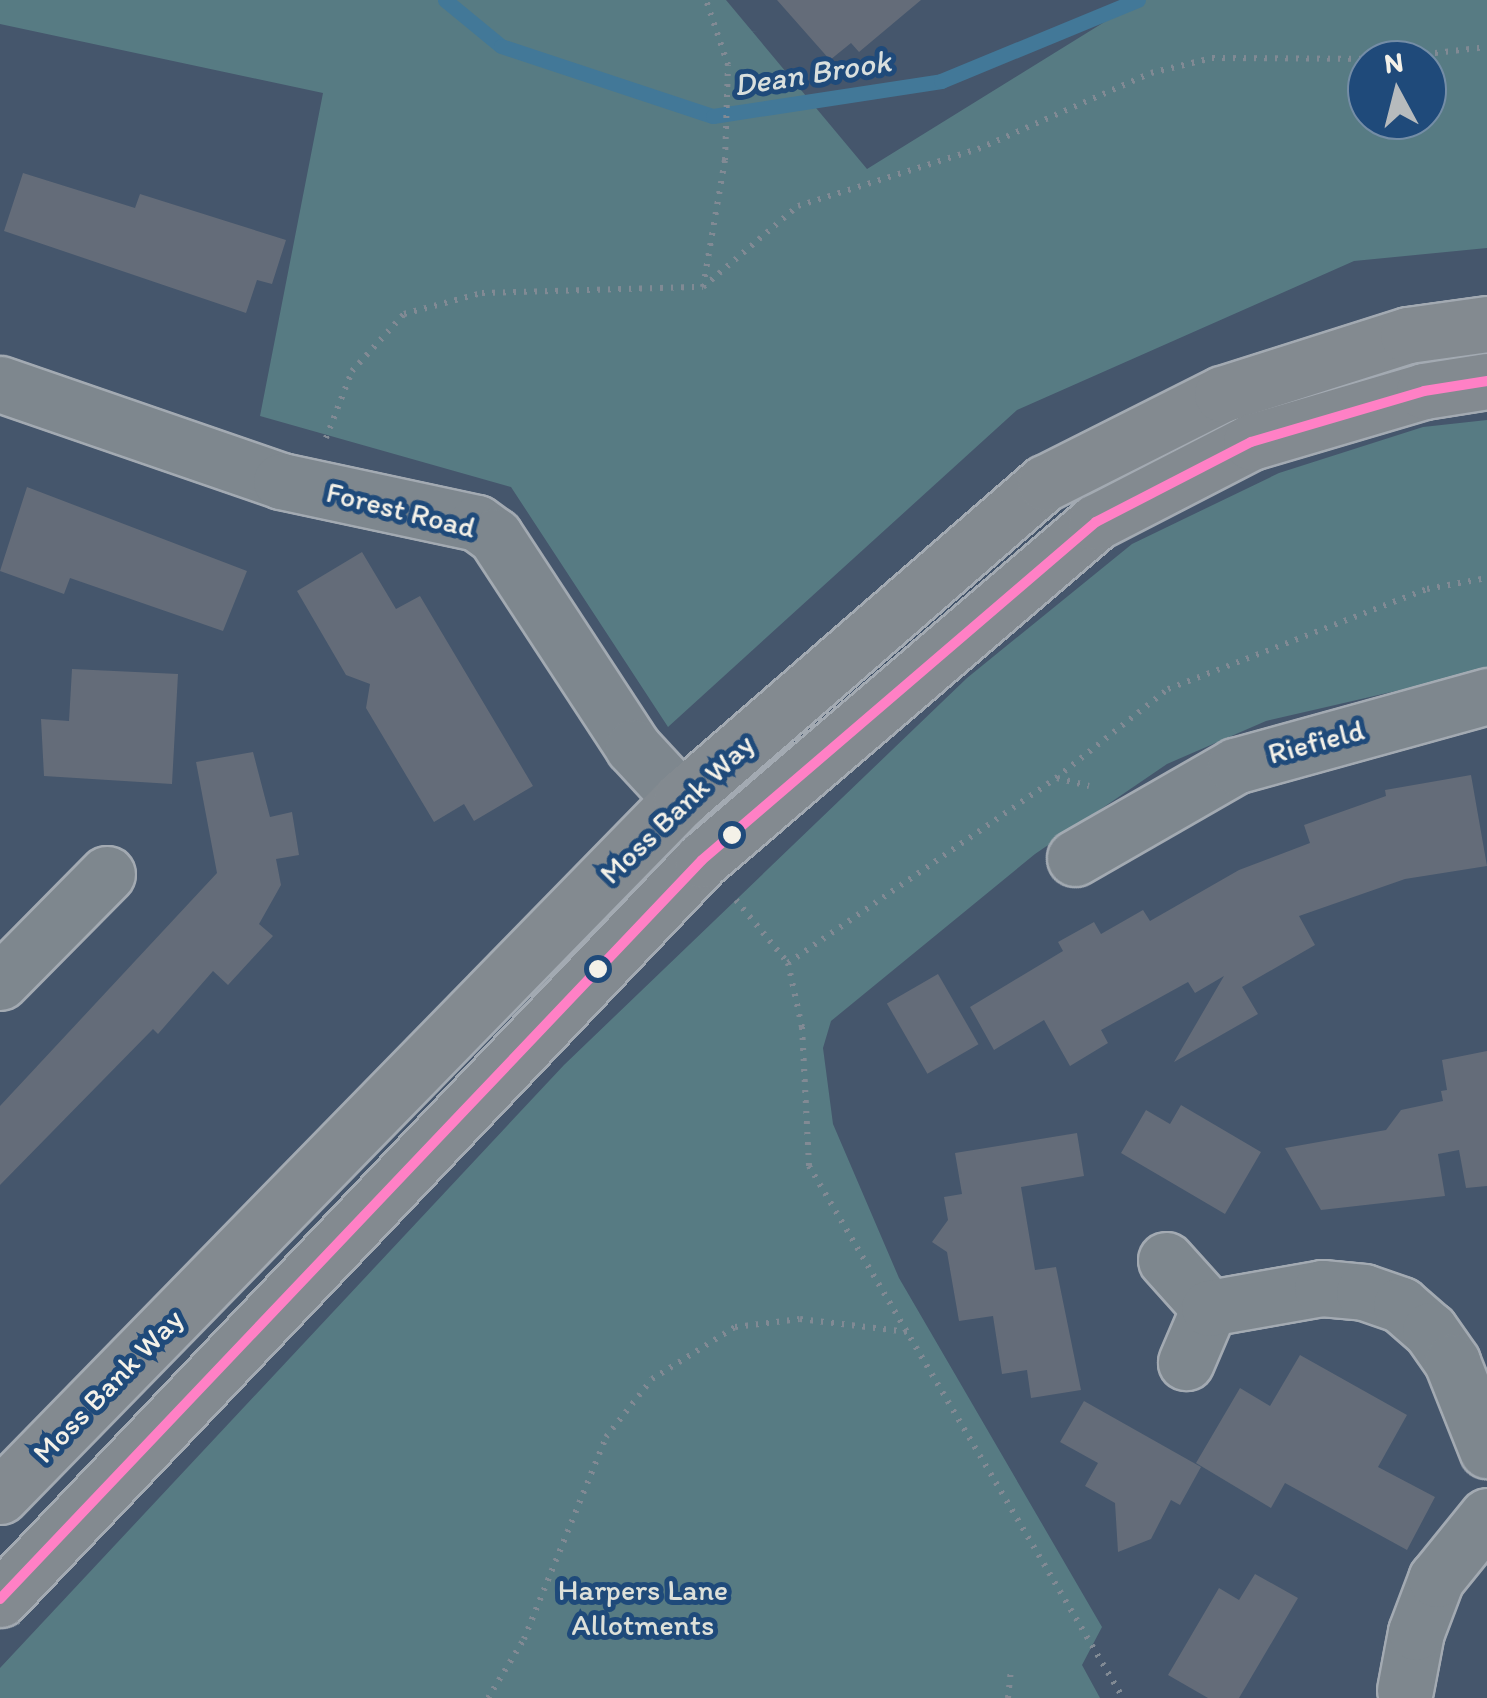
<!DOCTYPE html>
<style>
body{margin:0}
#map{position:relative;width:1487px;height:1698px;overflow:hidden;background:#45566c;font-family:Itim,sans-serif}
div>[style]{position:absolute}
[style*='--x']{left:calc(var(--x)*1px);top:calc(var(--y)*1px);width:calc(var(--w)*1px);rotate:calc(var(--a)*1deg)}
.green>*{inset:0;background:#577b83}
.stream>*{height:15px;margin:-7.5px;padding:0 7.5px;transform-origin:7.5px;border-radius:7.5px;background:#427898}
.building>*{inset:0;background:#646c79;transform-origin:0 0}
.path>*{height:6px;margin-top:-3px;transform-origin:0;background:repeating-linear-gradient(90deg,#818a94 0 2.5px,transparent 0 10.5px)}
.roads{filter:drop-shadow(2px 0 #a3aab2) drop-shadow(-2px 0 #a3aab2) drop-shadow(0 2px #a3aab2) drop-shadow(0 -2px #a3aab2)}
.minor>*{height:55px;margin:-27.5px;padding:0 27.5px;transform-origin:27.5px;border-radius:27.5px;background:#7e878e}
.trunk>*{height:55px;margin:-27.5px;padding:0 27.5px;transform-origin:27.5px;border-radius:27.5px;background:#838a90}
.bus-1>*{height:10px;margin:-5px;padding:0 5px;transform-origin:5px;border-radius:5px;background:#ff80c5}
.dots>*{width:28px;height:28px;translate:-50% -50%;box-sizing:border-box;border:5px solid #1f4a7a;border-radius:50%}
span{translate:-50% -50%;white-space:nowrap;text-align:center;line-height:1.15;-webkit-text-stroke:10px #1f4a7a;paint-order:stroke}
.street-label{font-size:30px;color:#f4f1e8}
.park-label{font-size:30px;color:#dde0d9}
.water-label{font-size:32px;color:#d9dfdd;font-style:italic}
.north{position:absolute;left:1347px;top:40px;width:100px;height:100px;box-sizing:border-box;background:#1f4a7a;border:2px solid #748da6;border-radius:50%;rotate:353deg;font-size:28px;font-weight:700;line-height:40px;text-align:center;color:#f4f1e8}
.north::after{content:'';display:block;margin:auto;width:35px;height:45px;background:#b7bbbd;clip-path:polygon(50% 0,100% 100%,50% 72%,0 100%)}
</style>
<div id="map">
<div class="green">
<i style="clip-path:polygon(evenodd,0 0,726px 0,867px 169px,1140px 0,1487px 0,1487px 248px,1354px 261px,1017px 410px,668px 727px,511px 487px,260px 416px,323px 93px,0 24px,0 0,1427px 60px,1427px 120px,1367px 120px,1367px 60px,1427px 60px)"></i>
<i style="clip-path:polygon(1487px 420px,1487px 670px,1266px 721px,1167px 764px,1035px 854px,831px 1021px,823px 1048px,833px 1124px,899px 1278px,1102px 1627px,1082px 1665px,1100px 1698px,0 1698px,0 1668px,564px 1065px,967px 678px,1132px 544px,1279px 473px,1423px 427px)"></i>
</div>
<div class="stream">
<i style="--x:445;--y:0;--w:72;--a:39.4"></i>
<i style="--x:501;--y:46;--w:223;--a:18.3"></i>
<i style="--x:713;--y:116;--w:231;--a:-8.7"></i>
<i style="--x:941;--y:81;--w:213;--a:-22.4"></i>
</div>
<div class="building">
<i style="clip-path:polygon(777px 0,921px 0,859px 52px,851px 43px,830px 60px)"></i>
<i style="clip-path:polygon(23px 173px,135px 208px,140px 194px,286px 240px,272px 284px,257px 280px,246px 313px,4px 231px)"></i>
<i style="clip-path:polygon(27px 487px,247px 571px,223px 631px,70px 578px,64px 594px,0 571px)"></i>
<i style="clip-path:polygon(362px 552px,396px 609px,420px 596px,533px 786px,474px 821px,464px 804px,434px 822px,366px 708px,370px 684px,346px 675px,297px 591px)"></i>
<i style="clip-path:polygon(72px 669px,178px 674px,172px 784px,44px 776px,41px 719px,69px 721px)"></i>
<i style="clip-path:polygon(253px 752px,270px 817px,292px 812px,299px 855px,276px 859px,281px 885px,259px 924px,273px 936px,228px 985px,213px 971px,158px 1034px,153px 1029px,0 1185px,0 1106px,217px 873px,196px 762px)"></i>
<i style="clip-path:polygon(1471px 775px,1487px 866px,1405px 879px,1299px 916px,1315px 945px,1242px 987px,1258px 1014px,1174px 1062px,1224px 976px,1195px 993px,1188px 982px,1101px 1030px,1108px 1043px,1070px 1066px,1044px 1020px,994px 1050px,970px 1007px,1063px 951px,1058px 942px,1094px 922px,1101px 934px,1143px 910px,1150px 921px,1239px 870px,1310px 843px,1304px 825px,1386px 796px,1385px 790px)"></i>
<i style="left:938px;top:974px;width:81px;height:59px;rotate:60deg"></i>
<i style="clip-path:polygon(1487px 1051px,1487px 1186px,1466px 1188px,1459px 1150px,1438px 1154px,1445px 1196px,1321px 1210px,1285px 1148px,1386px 1130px,1401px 1110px,1443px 1101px,1441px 1091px,1447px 1090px,1442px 1060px)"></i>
<i style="clip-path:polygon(1181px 1105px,1261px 1152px,1225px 1214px,1121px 1153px,1146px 1110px,1170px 1124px)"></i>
<i style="clip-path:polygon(1077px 1133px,1084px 1176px,1021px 1187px,1035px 1270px,1056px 1267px,1081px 1390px,1031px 1398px,1027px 1370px,1002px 1374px,993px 1316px,959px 1321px,947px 1252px,932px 1242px,948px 1220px,944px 1197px,962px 1194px,955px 1153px)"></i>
<i style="clip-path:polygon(1300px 1355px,1407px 1415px,1378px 1467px,1435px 1497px,1407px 1550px,1285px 1483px,1271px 1508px,1196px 1463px,1240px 1388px,1270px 1406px)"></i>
<i style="clip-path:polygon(1084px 1401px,1201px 1467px,1180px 1505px,1171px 1500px,1151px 1539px,1118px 1552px,1115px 1503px,1085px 1486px,1098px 1463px,1060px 1442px)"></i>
<i style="clip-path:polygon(1255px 1574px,1298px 1598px,1239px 1698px,1208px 1698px,1168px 1675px,1219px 1588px,1239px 1600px)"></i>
</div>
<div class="path">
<i style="--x:703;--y:287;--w:129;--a:-80.2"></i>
<i style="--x:725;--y:160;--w:95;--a:-88.2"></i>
<i style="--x:728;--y:65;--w:69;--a:-108.7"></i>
<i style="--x:326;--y:438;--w:72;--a:-68.8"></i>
<i style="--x:352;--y:371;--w:77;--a:-47.6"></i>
<i style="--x:404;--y:314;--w:81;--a:-15.1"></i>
<i style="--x:482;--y:293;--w:221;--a:-1.6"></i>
<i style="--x:703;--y:287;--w:125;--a:-40.5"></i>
<i style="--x:798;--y:206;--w:189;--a:-17.6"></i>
<i style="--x:978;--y:149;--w:189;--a:-23.7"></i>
<i style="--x:1151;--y:73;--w:63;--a:-13.8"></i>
<i style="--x:1212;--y:58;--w:171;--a:0.3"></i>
<i style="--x:1383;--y:59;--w:105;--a:-6.6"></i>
<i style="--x:1057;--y:778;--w:33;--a:14"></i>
<i style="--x:736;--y:900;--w:82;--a:50.5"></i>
<i style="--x:788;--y:963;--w:326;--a:-34.6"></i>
<i style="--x:1056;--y:778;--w:143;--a:-38.5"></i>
<i style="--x:1168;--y:689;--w:278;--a:-21.1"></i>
<i style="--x:1427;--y:589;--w:61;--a:-10.4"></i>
<i style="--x:788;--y:963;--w:66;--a:77.7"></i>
<i style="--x:802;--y:1027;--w:139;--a:87.1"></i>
<i style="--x:809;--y:1166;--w:618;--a:59.45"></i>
<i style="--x:488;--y:1698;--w:69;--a:-58.6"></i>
<i style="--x:524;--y:1639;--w:218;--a:-67.9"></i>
<i style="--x:606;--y:1437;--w:74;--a:-51.6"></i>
<i style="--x:652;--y:1379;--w:98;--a:-32.1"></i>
<i style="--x:735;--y:1327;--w:65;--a:-7"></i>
<i style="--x:800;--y:1319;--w:109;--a:6.9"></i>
<i style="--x:1008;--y:1698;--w:31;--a:-84"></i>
</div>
<div class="roads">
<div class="minor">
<i style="--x:0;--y:384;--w:297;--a:19"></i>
<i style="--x:281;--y:481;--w:200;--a:12.1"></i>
<i style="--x:477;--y:523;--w:22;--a:36"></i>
<i style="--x:495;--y:536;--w:252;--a:56.8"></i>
<i style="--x:633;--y:747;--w:71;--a:47.3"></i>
<i style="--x:1075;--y:858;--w:185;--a:-29.9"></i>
<i style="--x:1235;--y:766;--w:262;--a:-15.5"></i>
<i style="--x:0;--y:982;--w:152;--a:-45.3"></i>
<i style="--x:1166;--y:1260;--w:64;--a:48.1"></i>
<i style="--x:1209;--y:1308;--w:59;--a:113.1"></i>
<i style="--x:1209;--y:1308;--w:115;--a:-10"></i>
<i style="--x:1322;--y:1288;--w:42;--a:5.4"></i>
<i style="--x:1364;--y:1292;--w:39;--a:19"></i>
<i style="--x:1401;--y:1305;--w:38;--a:41"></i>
<i style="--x:1430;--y:1330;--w:39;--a:55"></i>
<i style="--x:1452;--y:1362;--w:95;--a:68.3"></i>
<i style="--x:1405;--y:1690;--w:59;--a:-79.3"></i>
<i style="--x:1416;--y:1632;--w:57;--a:-69.3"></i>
<i style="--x:1436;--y:1579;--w:81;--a:-51"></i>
</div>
<div class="trunk">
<i style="--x:0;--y:1496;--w:974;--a:-45.67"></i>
<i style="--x:681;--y:799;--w:482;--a:-41"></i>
<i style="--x:1045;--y:483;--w:198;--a:-26.7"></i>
<i style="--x:1222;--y:394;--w:195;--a:-17.6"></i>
<i style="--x:1408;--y:335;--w:80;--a:-7.9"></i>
<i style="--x:0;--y:1599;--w:1019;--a:-46.47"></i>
<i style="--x:702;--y:860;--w:519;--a:-40.63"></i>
<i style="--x:1096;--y:522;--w:174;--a:-27.3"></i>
<i style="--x:1251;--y:442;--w:180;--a:-16.4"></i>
<i style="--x:1424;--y:391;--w:64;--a:-9"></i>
</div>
</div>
<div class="bus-1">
<i style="--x:0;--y:1599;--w:1019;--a:-46.47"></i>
<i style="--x:702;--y:860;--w:519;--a:-40.63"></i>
<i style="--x:1096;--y:522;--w:174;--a:-27.3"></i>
<i style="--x:1251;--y:442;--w:180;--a:-16.4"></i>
<i style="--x:1424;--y:391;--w:64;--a:-9"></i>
</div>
<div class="dots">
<i style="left:732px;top:835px;background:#f4f1e8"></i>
<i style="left:598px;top:969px;background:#f4f1e8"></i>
</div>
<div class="street-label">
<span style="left:401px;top:510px;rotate:14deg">Forest Road</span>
<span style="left:1316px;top:742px;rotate:-15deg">Riefield</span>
<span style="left:677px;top:809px;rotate:-44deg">Moss Bank Way</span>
<span style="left:108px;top:1386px;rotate:-46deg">Moss Bank Way</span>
</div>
<div class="park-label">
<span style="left:643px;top:1607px">Harpers Lane<br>Allotments</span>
</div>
<div class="water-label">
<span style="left:812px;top:73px;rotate:-9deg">Dean Brook</span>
</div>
<div class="north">N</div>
</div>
